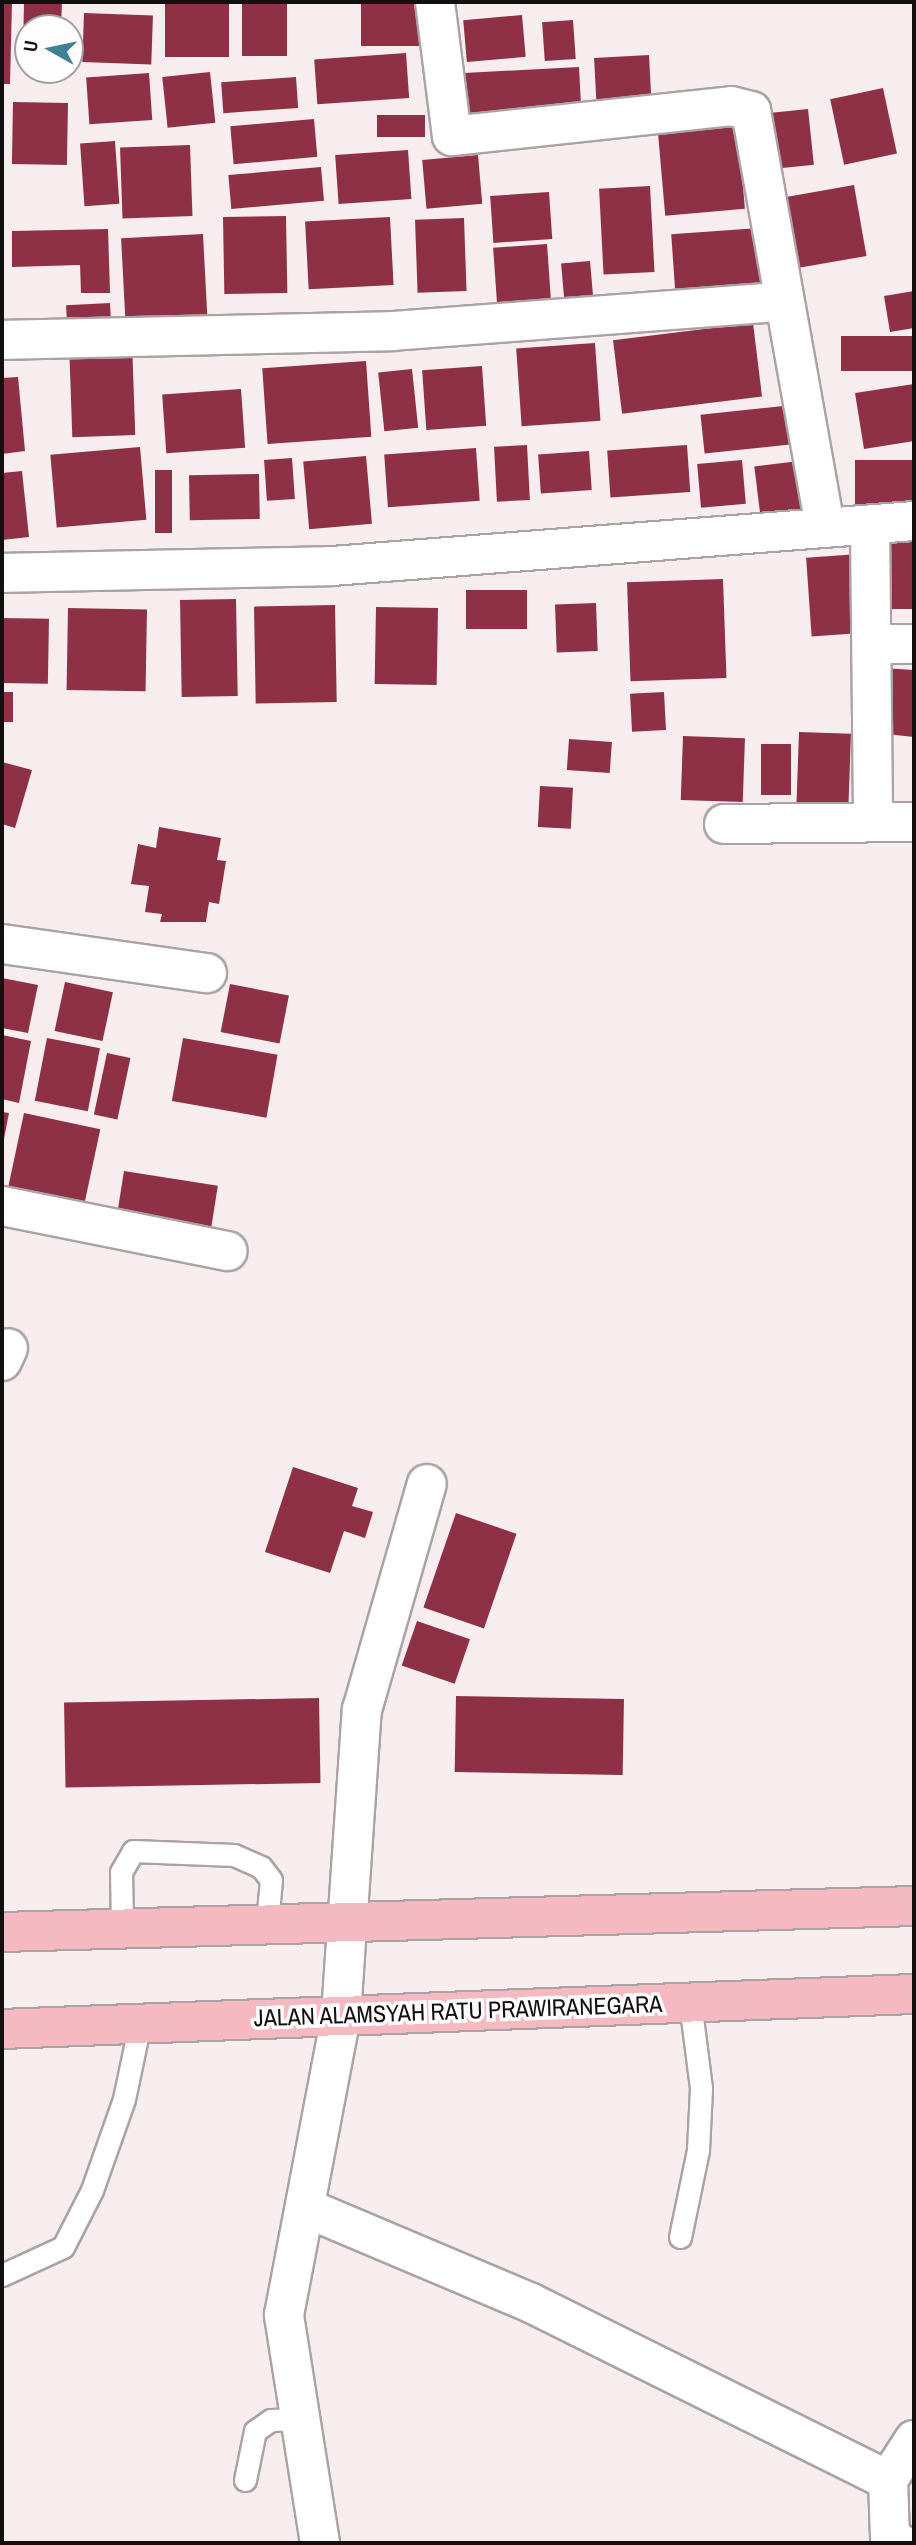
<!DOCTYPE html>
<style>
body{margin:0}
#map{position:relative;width:916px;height:2545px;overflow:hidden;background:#f7edee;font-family:"Archivo Narrow",sans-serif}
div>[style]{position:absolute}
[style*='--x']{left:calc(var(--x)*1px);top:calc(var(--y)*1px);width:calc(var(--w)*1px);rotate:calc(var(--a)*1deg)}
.building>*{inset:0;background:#8f3146;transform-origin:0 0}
.roads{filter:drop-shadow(2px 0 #aba2a3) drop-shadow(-2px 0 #aba2a3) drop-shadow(0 2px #aba2a3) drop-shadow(0 -2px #aba2a3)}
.lane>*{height:21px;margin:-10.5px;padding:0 10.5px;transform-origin:10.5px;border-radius:10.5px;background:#fff}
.street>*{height:38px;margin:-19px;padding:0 19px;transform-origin:19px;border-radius:19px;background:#fff}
.highway>*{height:38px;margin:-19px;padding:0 19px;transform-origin:19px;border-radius:19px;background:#f5bac1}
span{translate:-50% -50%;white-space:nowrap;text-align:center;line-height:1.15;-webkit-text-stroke:7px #fffdfd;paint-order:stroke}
.street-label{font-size:24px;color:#120f0f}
.frame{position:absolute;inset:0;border:4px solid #120f0f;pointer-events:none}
.north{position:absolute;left:14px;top:14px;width:70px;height:70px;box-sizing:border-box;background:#fffdfd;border:2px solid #a09e9e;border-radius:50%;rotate:279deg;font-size:19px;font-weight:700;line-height:28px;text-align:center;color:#120f0f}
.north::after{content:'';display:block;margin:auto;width:24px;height:32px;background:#408093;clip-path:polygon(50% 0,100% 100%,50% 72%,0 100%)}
</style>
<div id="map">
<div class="building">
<i style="clip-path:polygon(2px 2px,12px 2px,10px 84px,2px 84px)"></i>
<i style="clip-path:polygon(24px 2px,62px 2px,61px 28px,28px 28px,28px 51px,23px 51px)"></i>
<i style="left:165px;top:2px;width:64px;height:55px"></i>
<i style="left:242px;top:2px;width:45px;height:54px"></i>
<i style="left:361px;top:2px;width:59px;height:44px"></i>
<i style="left:84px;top:13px;width:69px;height:49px;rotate:2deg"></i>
<i style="left:522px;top:15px;width:42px;height:59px;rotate:85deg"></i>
<i style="left:573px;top:20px;width:39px;height:31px;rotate:86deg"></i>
<i style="left:406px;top:53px;width:45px;height:92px;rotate:86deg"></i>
<i style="left:649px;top:55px;width:43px;height:55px;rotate:87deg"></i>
<i style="left:579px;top:67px;width:53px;height:115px;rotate:87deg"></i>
<i style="left:210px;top:72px;width:51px;height:48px;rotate:84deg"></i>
<i style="left:149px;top:73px;width:47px;height:63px;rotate:86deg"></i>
<i style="left:296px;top:77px;width:31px;height:75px;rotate:86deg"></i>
<i style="left:883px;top:88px;width:67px;height:54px;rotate:78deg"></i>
<i style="left:13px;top:102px;width:55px;height:62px;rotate:1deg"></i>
<i style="left:808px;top:109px;width:56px;height:39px;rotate:84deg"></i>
<i style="left:377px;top:115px;width:48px;height:22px"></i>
<i style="left:737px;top:118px;width:91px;height:80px;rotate:85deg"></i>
<i style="left:314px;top:119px;width:38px;height:84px;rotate:85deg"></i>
<i style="left:115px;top:141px;width:63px;height:35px;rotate:86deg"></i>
<i style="left:190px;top:145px;width:71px;height:70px;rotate:88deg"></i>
<i style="left:408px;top:150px;width:49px;height:73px;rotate:86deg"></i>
<i style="left:478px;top:155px;width:49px;height:56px;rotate:85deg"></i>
<i style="left:321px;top:167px;width:34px;height:93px;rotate:85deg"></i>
<i style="left:854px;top:185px;width:72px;height:76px;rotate:80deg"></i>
<i style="left:650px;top:186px;width:86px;height:51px;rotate:87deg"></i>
<i style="left:549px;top:192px;width:47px;height:59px;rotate:86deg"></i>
<i style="left:286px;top:216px;width:77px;height:63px;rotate:89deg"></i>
<i style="left:390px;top:217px;width:68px;height:85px;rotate:87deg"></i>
<i style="left:464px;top:218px;width:73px;height:49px;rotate:88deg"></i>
<i style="left:759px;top:228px;width:57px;height:88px;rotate:86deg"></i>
<i style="clip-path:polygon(108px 229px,110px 293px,81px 293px,80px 265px,12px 267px,12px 231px)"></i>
<i style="left:203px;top:234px;width:84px;height:82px;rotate:87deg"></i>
<i style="left:547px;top:244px;width:56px;height:54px;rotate:86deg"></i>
<i style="left:590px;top:261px;width:36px;height:29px;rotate:85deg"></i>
<i style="clip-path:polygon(914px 291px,914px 328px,890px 332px,884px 296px)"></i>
<i style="left:110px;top:303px;width:21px;height:44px;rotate:87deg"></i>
<i style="left:753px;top:323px;width:74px;height:141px;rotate:83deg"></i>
<i style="left:914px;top:336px;width:35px;height:73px;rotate:90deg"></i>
<i style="left:132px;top:341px;width:94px;height:63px;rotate:88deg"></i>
<i style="left:595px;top:343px;width:78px;height:79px;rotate:86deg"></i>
<i style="left:366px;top:361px;width:76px;height:104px;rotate:86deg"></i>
<i style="left:482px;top:366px;width:60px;height:60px;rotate:86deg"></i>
<i style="left:412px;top:369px;width:59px;height:34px;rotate:84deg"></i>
<i style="clip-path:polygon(18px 377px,25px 451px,2px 454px,2px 378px)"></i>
<i style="clip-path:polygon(914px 384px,914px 441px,864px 449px,855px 393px)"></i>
<i style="left:241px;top:389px;width:59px;height:79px;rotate:86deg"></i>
<i style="left:793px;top:405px;width:39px;height:93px;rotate:84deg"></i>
<i style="left:527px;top:445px;width:55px;height:33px;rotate:87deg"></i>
<i style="left:687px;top:445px;width:47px;height:80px;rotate:86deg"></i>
<i style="left:140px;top:447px;width:73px;height:90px;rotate:85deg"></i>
<i style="left:476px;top:448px;width:53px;height:92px;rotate:86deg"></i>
<i style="left:589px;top:451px;width:39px;height:51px;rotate:86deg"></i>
<i style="left:366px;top:456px;width:68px;height:63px;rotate:85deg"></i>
<i style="left:292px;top:458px;width:41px;height:28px;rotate:86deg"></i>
<i style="left:742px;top:460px;width:44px;height:45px;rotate:85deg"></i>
<i style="left:914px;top:460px;width:50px;height:59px;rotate:90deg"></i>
<i style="left:799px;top:461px;width:51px;height:45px;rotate:83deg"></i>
<i style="left:155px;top:470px;width:17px;height:63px"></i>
<i style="clip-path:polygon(22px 471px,29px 537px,2px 540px,2px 473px)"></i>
<i style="left:259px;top:474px;width:45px;height:70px;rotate:89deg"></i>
<i style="left:914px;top:535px;width:74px;height:32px;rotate:90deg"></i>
<i style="left:859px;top:554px;width:79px;height:53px;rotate:86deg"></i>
<i style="left:723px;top:579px;width:99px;height:96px;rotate:88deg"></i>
<i style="left:527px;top:590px;width:39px;height:61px;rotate:90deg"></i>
<i style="left:236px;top:599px;width:97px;height:56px;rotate:89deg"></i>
<i style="left:596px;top:603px;width:48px;height:41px;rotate:88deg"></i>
<i style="left:335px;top:605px;width:97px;height:81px;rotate:89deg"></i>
<i style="left:376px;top:607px;width:62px;height:77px;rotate:1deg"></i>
<i style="left:68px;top:608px;width:79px;height:82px;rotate:1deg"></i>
<i style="left:2px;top:618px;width:47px;height:65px;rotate:1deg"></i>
<i style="clip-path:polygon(882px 668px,914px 670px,914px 737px,877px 733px)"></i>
<i style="left:2px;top:692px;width:11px;height:30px"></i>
<i style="left:664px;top:692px;width:38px;height:34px;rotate:87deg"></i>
<i style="left:799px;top:732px;width:52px;height:79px;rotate:2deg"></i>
<i style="left:683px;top:736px;width:62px;height:64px;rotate:2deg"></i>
<i style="left:569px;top:739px;width:43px;height:31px;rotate:4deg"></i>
<i style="left:761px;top:744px;width:30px;height:51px"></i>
<i style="clip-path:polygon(2px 762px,32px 770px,15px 828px,2px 824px)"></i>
<i style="left:540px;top:786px;width:33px;height:41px;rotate:3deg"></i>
<i style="clip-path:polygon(159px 827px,221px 838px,217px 860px,226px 861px,219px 904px,209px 902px,206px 922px,160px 922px,162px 914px,145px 912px,149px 886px,131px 884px,138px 844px,156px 848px)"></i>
<i style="clip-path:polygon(2px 978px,38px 985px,28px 1033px,2px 1028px)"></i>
<i style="left:65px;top:982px;width:49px;height:50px;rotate:12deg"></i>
<i style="left:230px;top:984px;width:60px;height:49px;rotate:11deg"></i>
<i style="clip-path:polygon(2px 1035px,31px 1041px,19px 1103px,2px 1099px)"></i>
<i style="left:47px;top:1038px;width:54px;height:64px;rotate:11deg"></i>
<i style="left:183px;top:1038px;width:96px;height:64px;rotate:10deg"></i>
<i style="left:107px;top:1053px;width:24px;height:63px;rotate:12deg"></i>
<i style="clip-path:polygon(2px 1112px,9px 1113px,3px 1144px,2px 1144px)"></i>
<i style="left:24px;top:1113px;width:78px;height:86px;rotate:12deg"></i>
<i style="left:124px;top:1171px;width:95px;height:55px;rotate:9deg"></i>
<i style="clip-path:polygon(293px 1467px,358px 1488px,352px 1506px,373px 1512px,365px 1538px,344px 1531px,330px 1573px,265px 1552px)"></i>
<i style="left:456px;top:1513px;width:64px;height:100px;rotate:19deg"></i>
<i style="left:417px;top:1621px;width:56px;height:47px;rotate:19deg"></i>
<i style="left:456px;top:1696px;width:168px;height:76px;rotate:1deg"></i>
<i style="left:319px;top:1698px;width:85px;height:255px;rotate:89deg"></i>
</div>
<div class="roads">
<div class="lane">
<i style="--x:122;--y:1927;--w:55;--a:-91"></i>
<i style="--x:121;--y:1872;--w:24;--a:-60"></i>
<i style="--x:133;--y:1851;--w:101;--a:2.3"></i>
<i style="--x:234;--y:1855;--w:30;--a:24"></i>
<i style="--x:261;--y:1867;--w:16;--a:52"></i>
<i style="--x:271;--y:1880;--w:42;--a:95.4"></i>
<i style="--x:680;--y:2237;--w:89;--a:-78.3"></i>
<i style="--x:698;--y:2150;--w:62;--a:-87.2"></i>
<i style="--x:701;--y:2088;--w:87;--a:-97.3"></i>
<i style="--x:2;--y:2275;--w:67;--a:-24.7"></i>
<i style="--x:63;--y:2247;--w:64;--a:-63"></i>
<i style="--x:92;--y:2190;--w:96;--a:-70.6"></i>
<i style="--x:124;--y:2099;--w:78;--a:-78.1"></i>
<i style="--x:245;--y:2480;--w:50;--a:-78.5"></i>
<i style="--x:255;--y:2431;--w:19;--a:-35"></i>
<i style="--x:271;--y:2420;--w:27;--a:-2"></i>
</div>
<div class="street">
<i style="--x:435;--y:2;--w:135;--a:82.8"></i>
<i style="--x:452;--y:136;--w:281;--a:-6.1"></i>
<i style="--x:731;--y:106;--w:21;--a:14"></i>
<i style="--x:751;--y:111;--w:423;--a:79.9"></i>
<i style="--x:2;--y:340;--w:391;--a:-1.3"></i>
<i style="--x:393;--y:331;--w:391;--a:-4.3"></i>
<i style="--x:870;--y:525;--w:296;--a:89.4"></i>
<i style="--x:2;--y:573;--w:330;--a:-1.2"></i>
<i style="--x:332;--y:566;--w:584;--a:-4.42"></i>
<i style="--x:876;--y:644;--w:38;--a:0"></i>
<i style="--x:724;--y:824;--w:190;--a:-0.6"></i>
<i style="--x:2;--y:944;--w:207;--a:8.1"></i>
<i style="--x:2;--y:1206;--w:230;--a:11.3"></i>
<i style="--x:2;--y:1361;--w:14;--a:-65"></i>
<i style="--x:306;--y:2208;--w:244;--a:22.9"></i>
<i style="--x:531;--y:2303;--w:398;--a:26.4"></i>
<i style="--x:888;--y:2480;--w:58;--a:88"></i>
<i style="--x:890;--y:2538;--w:11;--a:27"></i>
<i style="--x:888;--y:2480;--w:48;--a:-57"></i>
<i style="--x:320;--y:2543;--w:231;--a:-99"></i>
<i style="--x:284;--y:2315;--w:305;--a:-79.2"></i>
<i style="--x:341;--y:2015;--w:306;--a:-86.1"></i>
<i style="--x:362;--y:1710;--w:235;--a:-74"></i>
</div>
<div class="highway">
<i style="--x:2;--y:1932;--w:912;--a:-1.63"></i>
<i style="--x:2;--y:2029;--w:913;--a:-2.2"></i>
</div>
</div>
<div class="street-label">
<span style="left:458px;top:2011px;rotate:-2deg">JALAN ALAMSYAH RATU PRAWIRANEGARA</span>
</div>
<div class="frame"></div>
<div class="north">U</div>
</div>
